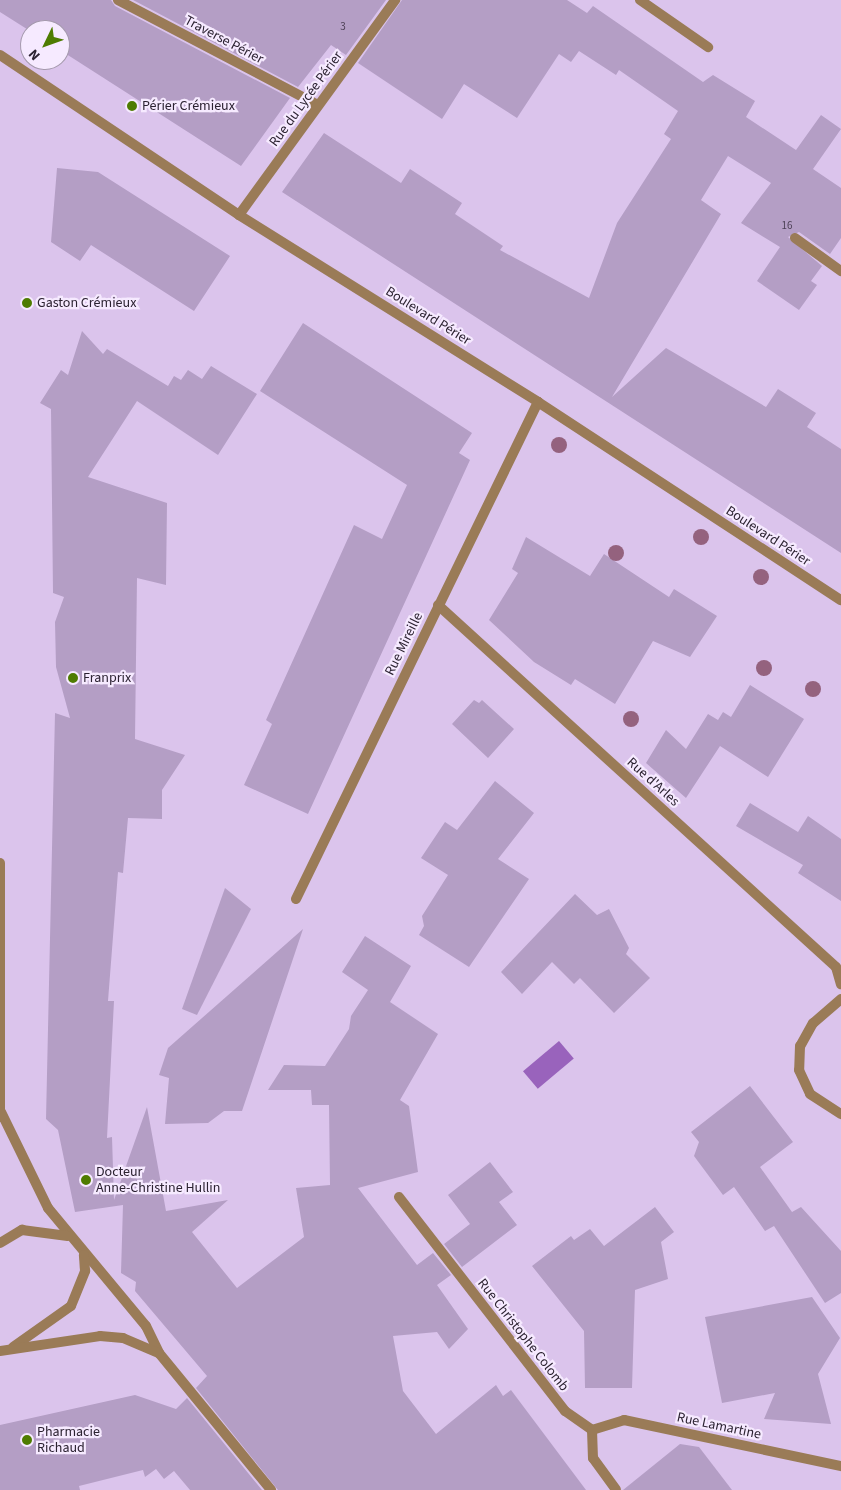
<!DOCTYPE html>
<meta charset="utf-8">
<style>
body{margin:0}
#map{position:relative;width:841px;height:1490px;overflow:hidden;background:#dbc4ec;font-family:"Source Sans 3",sans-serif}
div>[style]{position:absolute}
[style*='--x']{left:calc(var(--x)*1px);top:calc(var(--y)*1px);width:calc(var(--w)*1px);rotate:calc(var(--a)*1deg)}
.water>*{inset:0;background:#9963bc;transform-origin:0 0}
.building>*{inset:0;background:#b49ec5}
.minor>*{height:10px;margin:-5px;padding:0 5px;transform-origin:5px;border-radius:5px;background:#9a7b57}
.tertiary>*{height:10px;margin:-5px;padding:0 5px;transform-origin:5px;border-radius:5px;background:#9a7b57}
.trees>*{width:16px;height:16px;margin:-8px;border-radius:50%;background:#94627e}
.dots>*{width:14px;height:14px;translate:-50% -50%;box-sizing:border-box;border:2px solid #f6eaff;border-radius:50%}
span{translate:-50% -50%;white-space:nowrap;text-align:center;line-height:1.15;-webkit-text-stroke:4.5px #f6eaff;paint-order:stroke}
.number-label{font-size:11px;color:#4d4156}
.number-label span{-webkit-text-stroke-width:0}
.street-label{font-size:14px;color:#2b2231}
.poi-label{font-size:14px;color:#2b2231}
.left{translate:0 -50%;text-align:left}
.north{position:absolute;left:20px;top:20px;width:50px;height:50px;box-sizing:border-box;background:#f6eaff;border:1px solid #a59aad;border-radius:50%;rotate:228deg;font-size:14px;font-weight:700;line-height:20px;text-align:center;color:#2b2231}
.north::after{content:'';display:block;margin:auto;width:18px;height:22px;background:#4e7c01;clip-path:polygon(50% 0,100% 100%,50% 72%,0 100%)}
</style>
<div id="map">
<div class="water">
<i style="left:559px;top:1041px;width:23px;height:47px;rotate:50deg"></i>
</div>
<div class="building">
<i style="clip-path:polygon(0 0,111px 0,115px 6px,290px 98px,241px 166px,60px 50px,60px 30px,30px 31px,0 12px)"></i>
<i style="clip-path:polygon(133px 0,386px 0,346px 55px,331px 45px,298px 87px)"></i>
<i style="clip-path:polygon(402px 0,567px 0,587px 13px,593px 6px,703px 82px,713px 75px,755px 101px,746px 117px,796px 150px,821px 115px,841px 129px,813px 169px,841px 188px,841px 238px,830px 254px,799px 232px,788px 237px,822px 266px,811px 281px,817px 285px,799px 310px,757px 281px,780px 247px,741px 223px,771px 183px,728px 156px,701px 200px,721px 214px,612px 397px,666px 348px,766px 407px,778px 389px,816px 413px,807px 427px,841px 449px,841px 553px,282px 192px,324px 133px,401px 183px,410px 169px,462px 203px,455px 214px,503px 246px,500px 250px,589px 298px,617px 223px,671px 139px,664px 134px,678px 111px,619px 70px,616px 75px,579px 51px,571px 62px,559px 54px,517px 118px,464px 84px,442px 119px,358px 63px)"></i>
<i style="clip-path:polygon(57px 168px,98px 172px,230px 256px,194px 311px,91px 245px,80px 261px,51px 242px)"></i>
<i style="clip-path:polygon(303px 323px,472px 433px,459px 453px,470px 460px,308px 814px,244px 785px,272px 724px,266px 720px,354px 525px,382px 539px,407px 485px,260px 391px)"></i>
<i style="clip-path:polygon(82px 331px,103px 354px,107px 349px,168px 386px,174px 376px,181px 380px,188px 370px,202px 379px,211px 366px,257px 394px,218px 455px,137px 401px,88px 477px,167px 503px,166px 585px,137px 578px,135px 739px,185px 755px,162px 790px,162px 819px,128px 818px,123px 873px,118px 872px,108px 1001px,114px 1001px,107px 1138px,112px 1137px,114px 1200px,147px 1107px,166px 1211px,228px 1200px,192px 1232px,237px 1288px,304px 1237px,296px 1188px,330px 1185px,329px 1105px,312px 1105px,311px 1090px,268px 1090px,284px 1065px,325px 1066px,349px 1029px,351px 1016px,368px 990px,342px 972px,365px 936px,411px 966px,390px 1002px,438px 1034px,400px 1100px,409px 1106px,418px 1172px,358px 1188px,417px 1265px,433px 1253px,451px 1275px,437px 1285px,468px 1329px,449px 1349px,437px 1332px,393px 1336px,403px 1391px,436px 1434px,496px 1385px,503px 1396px,511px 1390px,586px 1490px,278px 1490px,196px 1388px,207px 1376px,135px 1291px,136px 1282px,121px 1273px,123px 1205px,75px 1212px,58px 1130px,46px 1119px,55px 713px,70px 718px,56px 667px,55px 622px,64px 597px,53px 593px,51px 409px,40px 403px,61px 370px,68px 375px)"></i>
<i style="clip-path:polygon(526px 537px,590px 576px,604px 554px,669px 597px,674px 589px,717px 616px,690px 657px,653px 641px,615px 704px,575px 679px,571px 685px,534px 662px,489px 620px,518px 573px,512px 569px)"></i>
<i style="clip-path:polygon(750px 685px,804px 719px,768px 777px,720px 746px,686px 798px,646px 763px,666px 730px,686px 749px,708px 714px,718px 720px,723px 712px,731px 717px)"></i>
<i style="clip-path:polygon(474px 700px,479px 703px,482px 700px,514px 729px,488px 758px,452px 724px)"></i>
<i style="clip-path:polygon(495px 781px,534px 813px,498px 859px,529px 879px,469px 967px,419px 935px,424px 926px,422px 916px,448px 875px,421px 858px,445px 822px,457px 830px)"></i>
<i style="clip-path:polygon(750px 803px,798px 832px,808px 816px,841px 839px,841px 901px,798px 873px,803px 865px,736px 826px)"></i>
<i style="clip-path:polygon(225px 888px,251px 909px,197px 1015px,182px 1009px)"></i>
<i style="clip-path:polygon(575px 894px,597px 915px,609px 909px,629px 948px,626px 954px,650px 978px,614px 1013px,580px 978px,574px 984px,552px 962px,522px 994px,501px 972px)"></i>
<i style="clip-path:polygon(303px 929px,242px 1111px,224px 1111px,208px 1123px,165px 1124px,169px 1078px,159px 1075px,168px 1048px)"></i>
<i style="clip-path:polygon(750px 1086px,793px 1142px,760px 1167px,792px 1212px,801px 1207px,841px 1251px,841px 1293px,825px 1303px,774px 1226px,765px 1231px,734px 1187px,723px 1195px,694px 1156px,699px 1142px,691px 1132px)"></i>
<i style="clip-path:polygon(490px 1162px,513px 1192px,499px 1202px,517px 1225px,462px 1267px,444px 1244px,470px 1224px,448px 1195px)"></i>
<i style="clip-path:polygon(655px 1207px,674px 1232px,661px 1242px,668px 1279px,635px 1290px,632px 1388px,585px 1388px,584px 1331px,532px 1266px,571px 1236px,574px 1240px,590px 1229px,604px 1246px)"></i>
<i style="clip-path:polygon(812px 1297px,840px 1338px,818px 1374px,831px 1424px,764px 1419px,775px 1393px,722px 1403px,705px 1317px)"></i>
<i style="clip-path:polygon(135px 1395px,176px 1409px,187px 1398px,262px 1490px,190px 1490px,174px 1471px,164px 1479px,156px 1469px,145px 1477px,143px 1470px,79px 1486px,80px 1490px,0 1490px,0 1425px)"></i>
<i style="clip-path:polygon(680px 1444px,699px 1447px,732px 1490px,623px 1490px)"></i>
</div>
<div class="minor">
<i style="--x:118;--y:0;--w:226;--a:27.7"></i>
<i style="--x:640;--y:0;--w:83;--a:34.7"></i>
<i style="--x:239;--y:215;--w:266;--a:-54"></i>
<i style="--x:795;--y:238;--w:57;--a:35.7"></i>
<i style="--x:438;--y:605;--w:538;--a:42.29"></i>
<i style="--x:836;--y:967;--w:18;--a:74"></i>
<i style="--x:296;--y:899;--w:553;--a:-64.04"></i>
<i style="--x:399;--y:1197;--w:271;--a:52.2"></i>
<i style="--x:565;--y:1411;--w:33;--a:35"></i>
<i style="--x:592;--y:1430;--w:28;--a:88"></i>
<i style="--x:593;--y:1458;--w:39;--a:54"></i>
<i style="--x:592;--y:1430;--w:34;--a:-17"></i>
<i style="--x:624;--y:1420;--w:222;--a:12"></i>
</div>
<div class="tertiary">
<i style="--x:0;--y:55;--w:288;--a:33.8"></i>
<i style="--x:239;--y:215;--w:353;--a:32"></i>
<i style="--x:538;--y:402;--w:362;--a:33.2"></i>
<i style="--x:0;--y:863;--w:254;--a:90"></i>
<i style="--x:841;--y:999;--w:37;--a:139"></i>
<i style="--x:813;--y:1023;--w:26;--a:119"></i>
<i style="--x:800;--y:1046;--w:24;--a:92"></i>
<i style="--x:799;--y:1070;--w:26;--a:65"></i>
<i style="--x:810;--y:1094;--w:37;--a:33"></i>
<i style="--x:1;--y:1112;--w:107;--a:63.9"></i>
<i style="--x:48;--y:1208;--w:153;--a:50.3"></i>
<i style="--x:146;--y:1326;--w:30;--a:64"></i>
<i style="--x:159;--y:1353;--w:177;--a:50.7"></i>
<i style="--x:0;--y:1243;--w:26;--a:-31"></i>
<i style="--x:22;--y:1230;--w:46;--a:7.4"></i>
<i style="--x:13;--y:1347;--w:71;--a:-35.3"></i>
<i style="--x:71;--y:1306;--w:38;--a:-68"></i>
<i style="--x:85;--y:1271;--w:16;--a:-94"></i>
<i style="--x:0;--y:1351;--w:101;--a:-8.5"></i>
<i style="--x:100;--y:1336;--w:23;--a:5"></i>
<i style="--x:123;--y:1338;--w:39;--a:23"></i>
</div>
<div class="trees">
<i style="left:559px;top:445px"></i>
<i style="left:701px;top:537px"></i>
<i style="left:616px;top:553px"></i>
<i style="left:761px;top:577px"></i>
<i style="left:764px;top:668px"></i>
<i style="left:813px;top:689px"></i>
<i style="left:631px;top:719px"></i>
</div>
<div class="dots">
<i style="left:132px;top:106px;background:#4e7c01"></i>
<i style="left:27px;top:303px;background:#4e7c01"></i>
<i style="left:73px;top:678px;background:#4e7c01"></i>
<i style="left:86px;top:1180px;background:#4e7c01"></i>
<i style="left:27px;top:1440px;background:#4e7c01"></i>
</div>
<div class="number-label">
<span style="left:343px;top:27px">3</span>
<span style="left:787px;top:226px">16</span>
</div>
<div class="street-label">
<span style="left:224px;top:40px;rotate:28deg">Traverse Périer</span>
<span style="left:306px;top:99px;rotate:-54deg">Rue du Lycée Périer</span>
<span style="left:428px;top:316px;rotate:32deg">Boulevard Périer</span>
<span style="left:768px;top:536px;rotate:33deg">Boulevard Périer</span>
<span style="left:404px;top:644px;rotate:-64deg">Rue Mireille</span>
<span style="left:653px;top:782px;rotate:42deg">Rue d'Arles</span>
<span style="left:523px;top:1335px;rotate:52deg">Rue Christophe Colomb</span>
<span style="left:719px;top:1426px;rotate:12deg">Rue Lamartine</span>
</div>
<div class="poi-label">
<span class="left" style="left:142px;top:106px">Périer Crémieux</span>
<span class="left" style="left:37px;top:303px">Gaston Crémieux</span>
<span class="left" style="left:83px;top:678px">Franprix</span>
<span class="left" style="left:96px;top:1180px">Docteur<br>Anne-Christine Hullin</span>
<span class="left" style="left:37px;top:1440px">Pharmacie<br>Richaud</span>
</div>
<div class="north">N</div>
</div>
